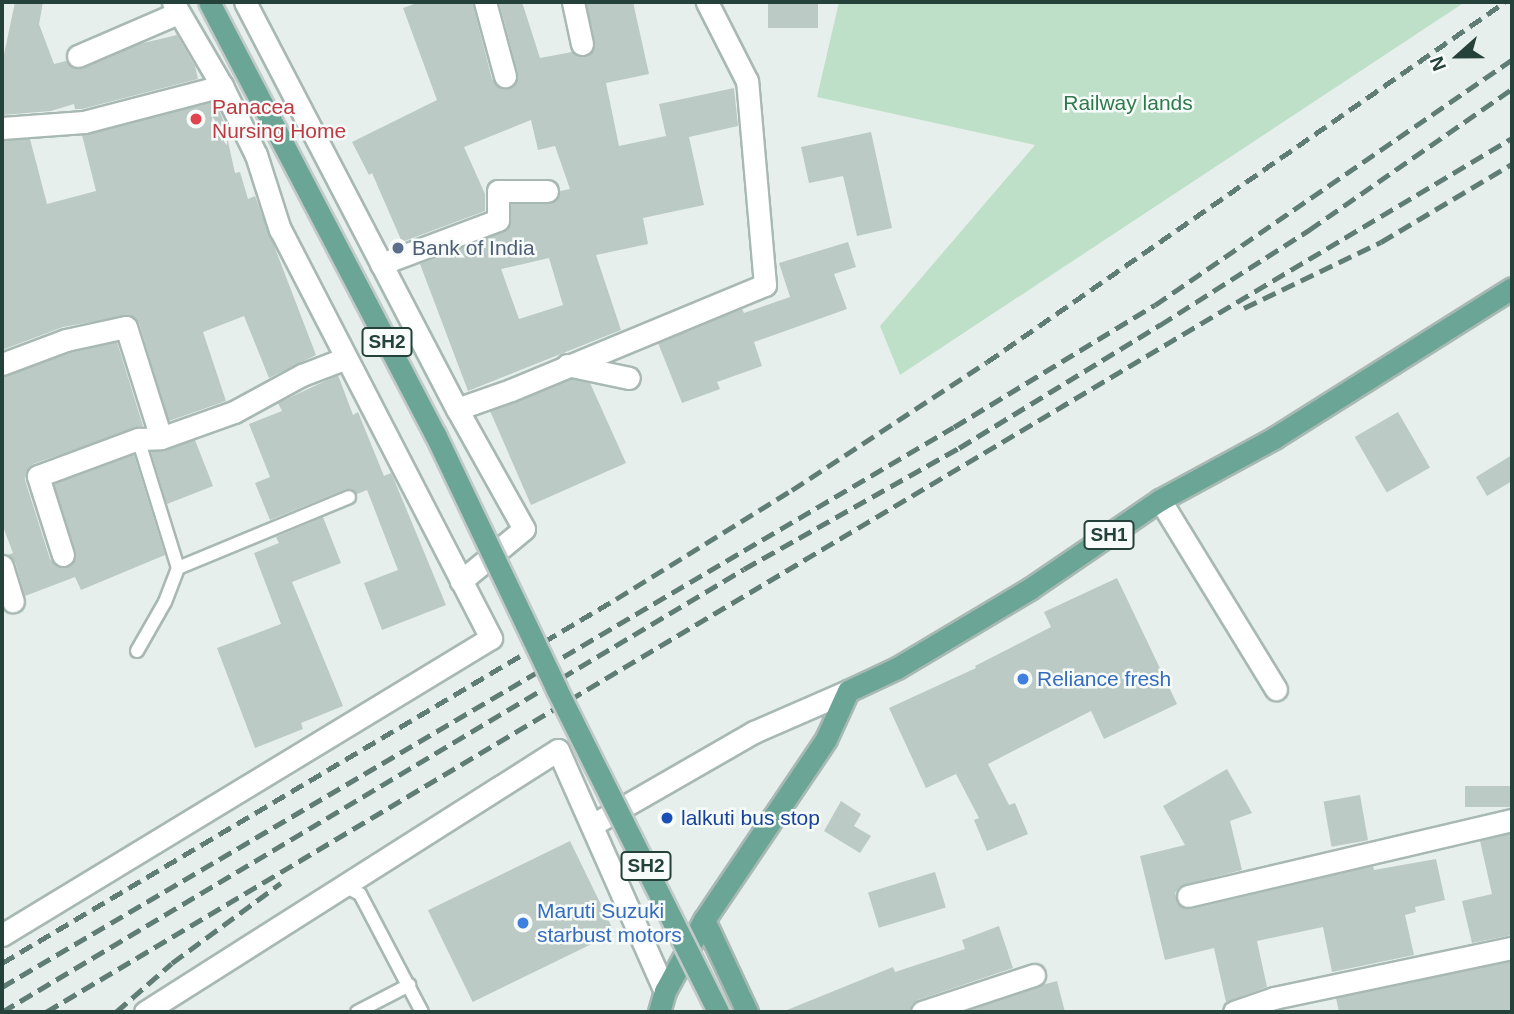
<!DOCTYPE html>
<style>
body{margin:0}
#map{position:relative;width:1514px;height:1014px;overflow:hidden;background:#e6efeb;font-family:Arial,sans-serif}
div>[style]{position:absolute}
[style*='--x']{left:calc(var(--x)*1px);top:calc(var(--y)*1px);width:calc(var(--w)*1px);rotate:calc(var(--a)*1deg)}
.green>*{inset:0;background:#bfe0c8}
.building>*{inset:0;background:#bbcac4;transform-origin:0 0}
.roads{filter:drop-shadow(2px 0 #a8b8b2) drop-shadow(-2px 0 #a8b8b2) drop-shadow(0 2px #a8b8b2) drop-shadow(0 -2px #a8b8b2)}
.lane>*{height:12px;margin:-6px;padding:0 6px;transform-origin:6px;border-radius:6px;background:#fff}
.street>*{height:21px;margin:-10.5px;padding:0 10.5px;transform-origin:10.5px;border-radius:10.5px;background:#fff}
.primary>*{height:21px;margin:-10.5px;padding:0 10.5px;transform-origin:10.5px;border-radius:10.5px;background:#6aa596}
.rail>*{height:5px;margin-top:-2.5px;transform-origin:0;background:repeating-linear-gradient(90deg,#5f7d75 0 14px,transparent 0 21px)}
.bridges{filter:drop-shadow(2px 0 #c2cac8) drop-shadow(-2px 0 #c2cac8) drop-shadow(0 2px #c2cac8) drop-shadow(0 -2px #c2cac8)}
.primary-bridge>*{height:21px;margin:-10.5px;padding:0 10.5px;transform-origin:10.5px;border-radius:10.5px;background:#6aa596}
.dots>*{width:19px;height:19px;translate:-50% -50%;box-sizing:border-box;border:4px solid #f7fbf9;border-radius:50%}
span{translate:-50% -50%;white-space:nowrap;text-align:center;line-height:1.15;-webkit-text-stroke:5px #f7fbf9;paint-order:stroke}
.shield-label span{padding:2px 5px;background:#f7fbf9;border:2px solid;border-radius:5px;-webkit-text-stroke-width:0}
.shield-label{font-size:19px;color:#24423a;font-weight:700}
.park-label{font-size:21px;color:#2d7a4b}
.health-label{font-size:21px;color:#be3a42}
.left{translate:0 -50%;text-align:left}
.service-label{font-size:21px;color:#4e5e75}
.shop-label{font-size:21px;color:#366cbe}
.transit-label{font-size:21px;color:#164399}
.frame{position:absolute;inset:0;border:4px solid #24423a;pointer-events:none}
.north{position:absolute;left:1423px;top:21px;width:70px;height:70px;-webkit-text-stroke:5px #f7fbf9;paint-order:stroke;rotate:249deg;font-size:19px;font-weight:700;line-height:28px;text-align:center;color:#24423a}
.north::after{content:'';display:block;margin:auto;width:24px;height:32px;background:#24423a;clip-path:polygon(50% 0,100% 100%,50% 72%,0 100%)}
</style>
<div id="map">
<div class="green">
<i style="clip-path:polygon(839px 2px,1465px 2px,900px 375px,880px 326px,1035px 145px,817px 97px)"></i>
</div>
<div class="building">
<i style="clip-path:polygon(15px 2px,43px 2px,39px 24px,54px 64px,66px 61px,71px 67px,83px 68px,139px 44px,177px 35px,195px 66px,198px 79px,82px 109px,75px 109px,74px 104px,51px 111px,2px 115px,2px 64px)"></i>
<i style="clip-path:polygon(evenodd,420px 2px,472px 2px,492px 79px,502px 89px,514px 86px,518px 73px,499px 2px,522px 2px,540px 58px,572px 52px,584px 57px,591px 53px,595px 42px,586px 2px,633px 2px,649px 74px,606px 83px,619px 146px,666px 136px,659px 104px,734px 88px,738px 126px,689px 137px,704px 205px,643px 218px,648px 244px,596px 255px,621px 330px,468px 391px,420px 264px,503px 232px,511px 221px,511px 204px,548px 204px,558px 198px,560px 191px,570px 189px,555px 146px,538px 150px,531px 120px,464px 147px,485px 194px,485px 211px,402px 242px,372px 173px,369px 175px,352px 142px,437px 100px,403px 8px,420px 2px,549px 258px,563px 305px,519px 319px,501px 269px,549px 258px)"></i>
<i style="left:768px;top:2px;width:50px;height:26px"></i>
<i style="clip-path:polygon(215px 101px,223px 119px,235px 173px,240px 172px,248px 199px,255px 196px,316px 355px,269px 378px,244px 316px,203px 332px,226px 401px,169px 421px,139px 323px,130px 315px,63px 327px,2px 350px,2px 141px,30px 139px,47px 204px,96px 191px,82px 135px)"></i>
<i style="clip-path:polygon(871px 132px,892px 228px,857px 236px,843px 176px,809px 183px,801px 147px)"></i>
<i style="clip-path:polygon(848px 242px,856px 267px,834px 274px,847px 309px,754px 342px,762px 366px,717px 382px,720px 389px,682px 403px,658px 343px,742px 309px,744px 313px,790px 297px,779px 263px)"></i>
<i style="clip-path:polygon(117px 342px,143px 426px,33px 464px,28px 468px,25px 480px,50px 559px,55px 565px,66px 568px,73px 563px,76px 552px,54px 484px,134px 455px,165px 555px,81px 590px,75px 577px,25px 596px,15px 562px,8px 555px,13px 553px,2px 524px,2px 377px,70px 353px)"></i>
<i style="clip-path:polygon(338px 375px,353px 415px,358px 412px,384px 476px,391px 473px,393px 477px,446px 605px,382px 630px,364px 583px,398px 570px,367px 490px,357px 494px,346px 489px,270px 520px,255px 483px,270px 477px,249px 424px,282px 411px,278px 403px)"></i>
<i style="clip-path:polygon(571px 379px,590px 383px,626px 463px,531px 505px,490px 411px)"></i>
<i style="left:1398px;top:412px;width:64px;height:50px;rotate:60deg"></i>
<i style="clip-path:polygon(195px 440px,213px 486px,167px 504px,151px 452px,165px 450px)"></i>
<i style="clip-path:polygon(1512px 455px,1512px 481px,1487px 496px,1476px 477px)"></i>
<i style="clip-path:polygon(323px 517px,341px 563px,292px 582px,343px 706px,301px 723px,303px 729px,255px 748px,217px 648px,281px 624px,254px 553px,279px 543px,276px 537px)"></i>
<i style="clip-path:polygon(1117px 578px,1177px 704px,1104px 739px,1091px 711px,988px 764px,1009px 805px,1015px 803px,1028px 834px,987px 851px,974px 820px,979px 818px,956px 774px,926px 788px,889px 708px,976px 668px,975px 666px,1051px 627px,1044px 612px)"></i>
<i style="clip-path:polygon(1227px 769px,1252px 813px,1230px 821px,1242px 870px,1180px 886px,1175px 893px,1179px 905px,1191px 909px,1373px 866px,1374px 870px,1436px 859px,1445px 900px,1415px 907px,1416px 912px,1405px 915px,1414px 955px,1332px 972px,1323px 927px,1257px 941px,1267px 987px,1226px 1002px,1214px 948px,1165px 960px,1140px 856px,1185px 845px,1163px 806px)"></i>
<i style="left:1512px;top:786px;width:21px;height:47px;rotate:90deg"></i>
<i style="left:1360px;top:795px;width:46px;height:37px;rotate:80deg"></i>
<i style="clip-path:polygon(841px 801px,861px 814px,854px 826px,871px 836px,860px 853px,824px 831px)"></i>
<i style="clip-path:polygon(1512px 833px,1512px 935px,1472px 943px,1462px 901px,1492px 894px,1480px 841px)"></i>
<i style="left:570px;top:841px;width:102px;height:158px;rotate:64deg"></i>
<i style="left:935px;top:872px;width:37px;height:70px;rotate:73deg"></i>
<i style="clip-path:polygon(999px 926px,1013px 968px,918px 1000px,912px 1004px,909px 1012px,782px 1012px,893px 967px,895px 972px,965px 949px,962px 940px)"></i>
<i style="clip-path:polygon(1512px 961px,1512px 1012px,1339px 1012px,1336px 998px)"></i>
<i style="clip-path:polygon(1057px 981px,1065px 1012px,963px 1012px,1042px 985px)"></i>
</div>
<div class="roads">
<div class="lane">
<i style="--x:178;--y:568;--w:185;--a:-22.5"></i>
<i style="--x:137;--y:651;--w:56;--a:-60.3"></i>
<i style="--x:165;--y:602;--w:36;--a:-69"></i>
<i style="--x:178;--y:568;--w:135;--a:-107.2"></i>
<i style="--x:346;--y:887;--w:16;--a:27"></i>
<i style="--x:360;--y:894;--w:133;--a:62.3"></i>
<i style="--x:357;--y:1012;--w:59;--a:-27.4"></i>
</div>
<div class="street">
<i style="--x:245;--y:2;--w:459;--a:62.5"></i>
<i style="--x:457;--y:409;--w:137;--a:60.8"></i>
<i style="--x:524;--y:529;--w:82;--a:140.5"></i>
<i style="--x:485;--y:2;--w:77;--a:74.9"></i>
<i style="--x:573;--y:2;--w:43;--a:77.9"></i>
<i style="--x:78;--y:56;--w:109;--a:-23.3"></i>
<i style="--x:2;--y:128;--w:82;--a:-4.2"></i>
<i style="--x:84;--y:122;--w:143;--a:-14.6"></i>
<i style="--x:381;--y:264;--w:125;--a:-20.6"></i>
<i style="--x:498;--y:220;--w:29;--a:-90"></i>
<i style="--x:498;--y:191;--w:49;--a:0"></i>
<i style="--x:2;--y:364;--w:68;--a:-20.6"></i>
<i style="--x:66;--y:340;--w:61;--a:-12.2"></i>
<i style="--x:126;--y:327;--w:116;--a:72.5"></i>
<i style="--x:567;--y:365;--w:63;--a:11.8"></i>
<i style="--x:457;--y:409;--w:57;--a:-19.4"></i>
<i style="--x:511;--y:390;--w:275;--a:-22.5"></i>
<i style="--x:765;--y:285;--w:205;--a:-95"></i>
<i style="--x:747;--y:81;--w:89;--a:-116.9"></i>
<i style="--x:1160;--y:500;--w:222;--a:58.5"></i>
<i style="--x:63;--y:555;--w:83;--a:-107.6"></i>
<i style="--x:38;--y:476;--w:107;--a:-20.3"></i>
<i style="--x:138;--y:439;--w:23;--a:-2"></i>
<i style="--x:161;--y:438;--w:77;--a:-19.6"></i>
<i style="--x:234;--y:412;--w:77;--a:-28.6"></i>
<i style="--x:302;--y:375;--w:47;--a:-21.1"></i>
<i style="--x:2;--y:566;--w:37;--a:73"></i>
<i style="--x:592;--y:825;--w:187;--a:-29.9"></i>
<i style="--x:754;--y:732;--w:103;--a:-23.6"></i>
<i style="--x:1188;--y:896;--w:333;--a:-13.2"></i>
<i style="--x:2;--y:935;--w:572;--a:-31.27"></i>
<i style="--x:491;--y:638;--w:459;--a:-117.3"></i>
<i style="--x:280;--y:230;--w:79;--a:-107.7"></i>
<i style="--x:256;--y:155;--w:77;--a:-116.2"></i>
<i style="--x:222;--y:86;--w:97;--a:-120.3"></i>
<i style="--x:145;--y:1012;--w:489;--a:-32.4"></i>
<i style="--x:558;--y:750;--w:264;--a:66.1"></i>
<i style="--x:922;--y:1012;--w:118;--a:-18.3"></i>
<i style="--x:1234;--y:1012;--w:42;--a:-19.3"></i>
<i style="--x:1274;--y:998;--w:243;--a:-11.9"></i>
</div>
<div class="primary">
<i style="--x:704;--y:920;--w:102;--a:64.9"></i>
<i style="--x:659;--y:1012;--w:22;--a:-74"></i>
<i style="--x:665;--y:991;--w:81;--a:-61.2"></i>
<i style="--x:704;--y:920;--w:218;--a:-56"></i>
<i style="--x:826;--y:739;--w:53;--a:-65.4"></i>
<i style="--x:848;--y:691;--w:54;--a:-25.1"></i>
<i style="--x:897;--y:668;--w:156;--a:-30.8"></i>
<i style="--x:1031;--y:588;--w:156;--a:-34.3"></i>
<i style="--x:1160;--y:500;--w:130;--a:-28.5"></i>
<i style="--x:1274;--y:438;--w:281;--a:-32.2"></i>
</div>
</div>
<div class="rail">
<i style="--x:1244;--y:308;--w:152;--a:-25.7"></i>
<i style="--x:1381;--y:242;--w:152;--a:-30.8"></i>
<i style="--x:2;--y:963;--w:714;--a:-30.66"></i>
<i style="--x:616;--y:599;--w:207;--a:-31.8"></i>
<i style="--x:792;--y:490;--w:233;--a:-33.3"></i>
<i style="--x:987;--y:362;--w:631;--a:-34.8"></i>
<i style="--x:2;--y:987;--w:1104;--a:-30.47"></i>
<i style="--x:954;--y:427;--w:235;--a:-31.3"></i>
<i style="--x:1155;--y:305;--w:433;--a:-34.5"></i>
<i style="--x:2;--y:1012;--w:864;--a:-30.84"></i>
<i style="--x:744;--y:569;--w:247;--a:-29.4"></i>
<i style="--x:959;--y:448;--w:236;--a:-31.5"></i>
<i style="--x:1160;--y:325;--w:177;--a:-32.5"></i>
<i style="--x:1309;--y:230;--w:247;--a:-34.8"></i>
<i style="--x:46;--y:1012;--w:1707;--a:-30.8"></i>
<i style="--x:116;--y:1012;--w:74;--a:-41.2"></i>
<i style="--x:172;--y:963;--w:135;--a:-36.3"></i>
</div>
<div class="bridges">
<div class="primary-bridge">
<i style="--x:209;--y:2;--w:488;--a:62.4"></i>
<i style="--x:435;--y:434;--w:281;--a:64.5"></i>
<i style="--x:556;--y:688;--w:362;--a:63.4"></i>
</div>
</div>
<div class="dots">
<i style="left:196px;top:119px;background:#e0444e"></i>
<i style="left:398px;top:248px;background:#5c6f8a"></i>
<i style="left:1023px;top:679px;background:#3f7fe0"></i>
<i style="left:667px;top:818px;background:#1a4fb4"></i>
<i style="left:523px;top:923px;background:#3f7fe0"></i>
</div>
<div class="shield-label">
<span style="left:387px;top:342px">SH2</span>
<span style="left:1109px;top:535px">SH1</span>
<span style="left:646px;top:866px">SH2</span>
</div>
<div class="park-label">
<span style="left:1128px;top:103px">Railway lands</span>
</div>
<div class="health-label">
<span class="left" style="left:212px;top:119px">Panacea<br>Nursing Home</span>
</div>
<div class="service-label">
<span class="left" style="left:412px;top:248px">Bank of India</span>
</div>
<div class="shop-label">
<span class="left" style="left:1037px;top:679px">Reliance fresh</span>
<span class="left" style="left:537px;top:923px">Maruti Suzuki<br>starbust motors</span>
</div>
<div class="transit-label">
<span class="left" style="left:681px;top:818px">lalkuti bus stop</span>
</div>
<div class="frame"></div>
<div class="north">N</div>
</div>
